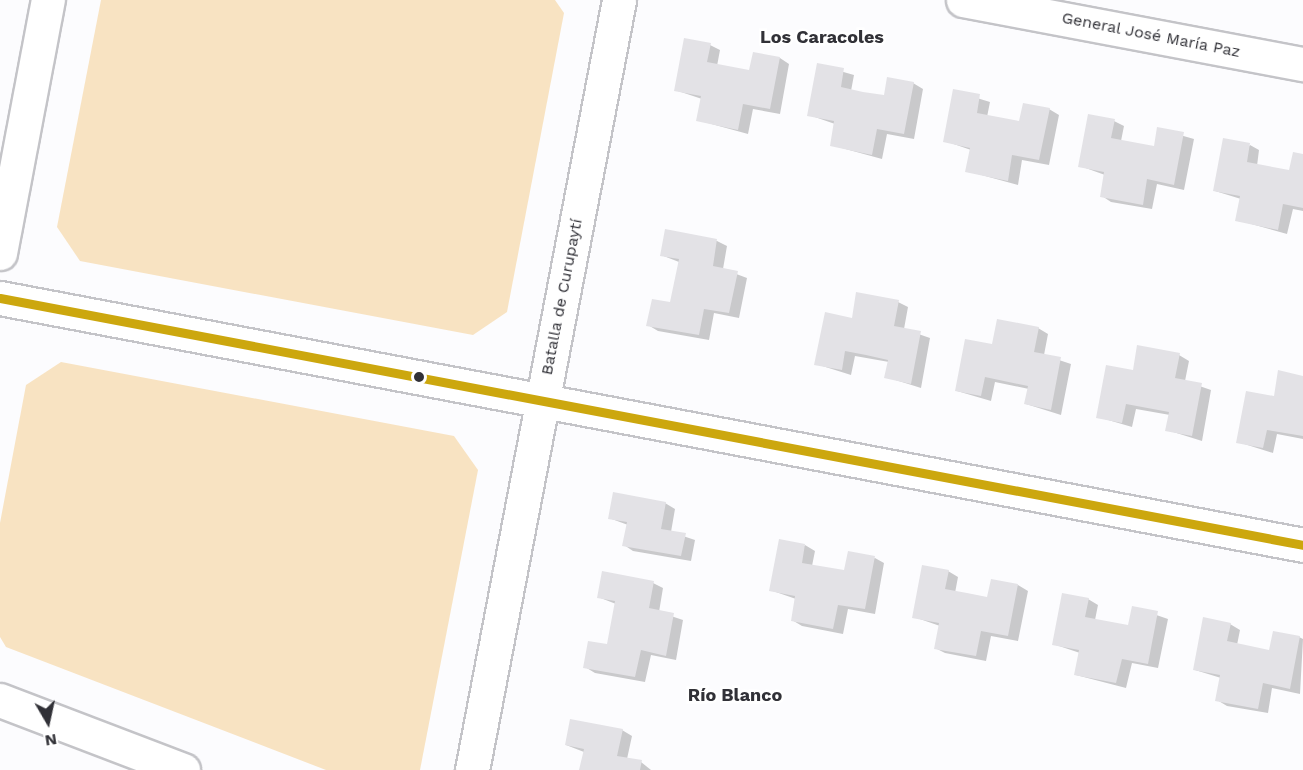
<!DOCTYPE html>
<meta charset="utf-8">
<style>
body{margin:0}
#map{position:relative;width:1303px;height:770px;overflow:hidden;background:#fcfcfe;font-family:"Work Sans",sans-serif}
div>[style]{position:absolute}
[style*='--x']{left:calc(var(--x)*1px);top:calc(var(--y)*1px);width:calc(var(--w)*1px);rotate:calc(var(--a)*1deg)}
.green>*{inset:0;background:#f8e3c2}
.shadow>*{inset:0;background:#0003}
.building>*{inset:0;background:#e3e2e6}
.roads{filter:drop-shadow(2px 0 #c4c4c8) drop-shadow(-2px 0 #c4c4c8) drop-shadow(0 2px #c4c4c8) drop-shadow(0 -2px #c4c4c8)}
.street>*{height:33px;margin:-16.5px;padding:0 16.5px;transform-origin:16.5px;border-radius:16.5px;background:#fff}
.bus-1>*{height:9px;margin:-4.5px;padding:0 4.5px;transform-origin:4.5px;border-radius:4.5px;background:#cca70e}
.dots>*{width:16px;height:16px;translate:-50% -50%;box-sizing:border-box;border:3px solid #fff;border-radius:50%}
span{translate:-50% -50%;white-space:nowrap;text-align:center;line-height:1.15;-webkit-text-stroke:5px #fff;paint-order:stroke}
.street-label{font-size:16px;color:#313137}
.neighbourhood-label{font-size:18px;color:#313137;font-weight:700}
.north{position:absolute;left:18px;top:692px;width:60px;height:60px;-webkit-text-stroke:4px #fff;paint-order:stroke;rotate:171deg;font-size:16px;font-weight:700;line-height:24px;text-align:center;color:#313137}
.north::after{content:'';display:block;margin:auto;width:21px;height:27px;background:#313137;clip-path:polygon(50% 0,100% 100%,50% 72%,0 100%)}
</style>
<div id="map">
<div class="green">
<i style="clip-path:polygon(101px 0,555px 0,564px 13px,507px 312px,473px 335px,80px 261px,57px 227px)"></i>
<i style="clip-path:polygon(61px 362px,454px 436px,478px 470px,420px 770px,326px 770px,6px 647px,0 637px,0 523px,26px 385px)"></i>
</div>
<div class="shadow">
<i style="clip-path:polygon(710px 45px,720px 50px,717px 66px,751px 72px,780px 58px,789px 64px,780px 114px,753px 109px,748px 134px,697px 120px,702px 99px,675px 90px)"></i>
<i style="clip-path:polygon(819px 65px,854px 75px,851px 91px,885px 97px,913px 83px,923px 89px,914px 139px,887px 134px,882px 159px,831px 145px,835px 124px,809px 115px)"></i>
<i style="clip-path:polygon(954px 91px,990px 102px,987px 117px,1020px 123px,1049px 109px,1059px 115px,1049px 165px,1022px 160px,1018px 185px,967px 171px,971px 150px,945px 141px)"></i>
<i style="clip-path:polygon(1114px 121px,1124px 126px,1121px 141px,1155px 148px,1159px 129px,1194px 139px,1184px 190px,1157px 184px,1152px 209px,1111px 202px,1102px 196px,1105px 175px,1080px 166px)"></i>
<i style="clip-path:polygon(1250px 145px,1259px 150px,1257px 166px,1290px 172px,1303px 155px,1303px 211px,1293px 209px,1287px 234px,1237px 220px,1241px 199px,1215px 191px)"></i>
<i style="clip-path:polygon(666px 231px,717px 241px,727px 246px,723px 269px,747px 278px,739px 318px,714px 313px,709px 340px,658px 331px,648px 325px,671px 304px,679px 262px,661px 255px)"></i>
<i style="clip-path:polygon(898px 302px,908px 307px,904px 329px,930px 338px,921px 388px,886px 377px,889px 362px,855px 356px,851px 375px,816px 364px,853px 320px)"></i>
<i style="clip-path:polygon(1038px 328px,1048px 334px,1044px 355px,1071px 364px,1061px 415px,1026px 404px,1029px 389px,995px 382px,991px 401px,957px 391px,993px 346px)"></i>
<i style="clip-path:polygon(1179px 355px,1189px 361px,1185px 381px,1211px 390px,1202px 441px,1167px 430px,1170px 415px,1136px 409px,1132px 427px,1098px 417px,1134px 372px)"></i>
<i style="clip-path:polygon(1303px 377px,1303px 439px,1277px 434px,1273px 453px,1238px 442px,1275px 397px)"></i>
<i style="clip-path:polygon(665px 503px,675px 509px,671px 532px,695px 540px,691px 561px,633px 551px,624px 545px,628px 525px,609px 518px)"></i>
<i style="clip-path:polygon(805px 545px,815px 551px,812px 566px,846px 572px,875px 558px,884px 563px,875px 614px,848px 609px,843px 634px,802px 626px,792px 620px,796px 599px,770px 590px)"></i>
<i style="clip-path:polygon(948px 571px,958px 577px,955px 593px,989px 599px,1018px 585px,1028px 591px,1018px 641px,991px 636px,986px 661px,945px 653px,935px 648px,940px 626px,914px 617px)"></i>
<i style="clip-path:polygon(653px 583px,663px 588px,659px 612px,683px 620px,676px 660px,651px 655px,645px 682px,595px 673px,585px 667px,608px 646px,616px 604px,598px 597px)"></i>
<i style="clip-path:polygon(1088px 599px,1098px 605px,1095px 620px,1129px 626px,1133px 607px,1168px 619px,1158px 668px,1132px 663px,1126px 688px,1076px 675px,1080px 653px,1053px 644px)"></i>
<i style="clip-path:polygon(1230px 624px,1240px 630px,1237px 645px,1270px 652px,1299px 637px,1303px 639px,1300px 694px,1272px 688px,1268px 713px,1227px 706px,1217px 700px,1221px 678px,1195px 670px)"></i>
<i style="clip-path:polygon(622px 730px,632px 736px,627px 759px,641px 762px,651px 770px,581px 770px,584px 752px,566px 745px)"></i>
</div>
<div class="building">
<i style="clip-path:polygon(684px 38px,711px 43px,707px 62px,749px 70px,753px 52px,780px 57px,770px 109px,743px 104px,738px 130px,696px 121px,701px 96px,674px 91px)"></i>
<i style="clip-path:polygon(817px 63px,844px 68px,841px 87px,863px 92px,884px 95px,887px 77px,914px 82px,904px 134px,877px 129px,872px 155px,830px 146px,834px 121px,807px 116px)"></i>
<i style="clip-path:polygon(953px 89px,980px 94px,977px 113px,1019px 121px,1023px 103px,1050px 108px,1039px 160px,1012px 155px,1008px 181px,965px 172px,970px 148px,943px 142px)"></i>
<i style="clip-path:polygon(1088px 114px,1115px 119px,1111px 138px,1154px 146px,1157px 127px,1184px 132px,1174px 185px,1147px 179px,1143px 205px,1100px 197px,1104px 172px,1078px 167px)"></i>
<i style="clip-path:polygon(1223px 138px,1250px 143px,1247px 162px,1289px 170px,1293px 152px,1303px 154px,1303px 208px,1283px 204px,1278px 230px,1235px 221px,1240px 196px,1213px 191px)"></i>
<i style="clip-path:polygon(665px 229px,717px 239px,713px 266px,738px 271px,729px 313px,704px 309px,699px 335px,646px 326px,652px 299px,670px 302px,679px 259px,660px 256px)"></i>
<i style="clip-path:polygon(856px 292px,899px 300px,894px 326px,921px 331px,911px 384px,884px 378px,888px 360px,866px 355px,845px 351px,842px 370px,814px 365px,825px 312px,852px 318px)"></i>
<i style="clip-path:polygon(997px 319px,1039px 327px,1034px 352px,1061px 357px,1051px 410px,1024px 404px,1028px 386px,985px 377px,981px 396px,955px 391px,965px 339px,992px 344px)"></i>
<i style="clip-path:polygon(1137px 345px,1180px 353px,1175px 378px,1202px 383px,1192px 436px,1165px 431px,1169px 412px,1126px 404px,1122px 423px,1096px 418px,1106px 365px,1133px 370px)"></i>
<i style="clip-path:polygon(1278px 370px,1303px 376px,1303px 436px,1267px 430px,1263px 448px,1236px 443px,1246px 391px,1274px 396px)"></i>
<i style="clip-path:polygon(613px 492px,666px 502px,661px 529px,686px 533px,681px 556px,622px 546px,627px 522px,608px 519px)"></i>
<i style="clip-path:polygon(779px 539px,805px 544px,802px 563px,844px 570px,848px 551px,875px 556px,865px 609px,838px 605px,833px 629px,791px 621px,795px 596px,769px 591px)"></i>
<i style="clip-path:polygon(922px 565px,949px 570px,945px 589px,967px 593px,987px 597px,991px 579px,1018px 584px,1008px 636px,981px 631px,976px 656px,934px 649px,939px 623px,912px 618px)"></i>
<i style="clip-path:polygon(602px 571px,654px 581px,649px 608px,674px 613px,666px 656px,641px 650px,635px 677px,583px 668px,588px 641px,607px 644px,615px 601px,597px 598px)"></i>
<i style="clip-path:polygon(1062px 593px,1089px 598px,1085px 617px,1128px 625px,1132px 606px,1158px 611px,1148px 664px,1122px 659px,1116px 683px,1074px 675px,1079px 650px,1052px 645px)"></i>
<i style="clip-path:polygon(1203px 617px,1231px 623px,1227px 641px,1269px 650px,1273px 631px,1300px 636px,1290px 689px,1263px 683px,1258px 709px,1215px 701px,1220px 675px,1193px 670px)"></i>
<i style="clip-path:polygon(570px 719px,623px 729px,617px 756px,642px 760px,640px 770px,579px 770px,584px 749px,565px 745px)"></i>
</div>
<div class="roads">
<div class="street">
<i style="--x:963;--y:0;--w:346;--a:10.7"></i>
<i style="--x:0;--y:253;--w:258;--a:-79.3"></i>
<i style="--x:0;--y:298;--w:1326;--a:10.73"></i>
<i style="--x:0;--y:700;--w:196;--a:20.9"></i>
<i style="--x:472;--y:770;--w:784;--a:-79.19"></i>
</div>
</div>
<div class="bus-1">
<i style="--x:0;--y:298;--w:1326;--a:10.73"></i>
</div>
<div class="dots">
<i style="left:419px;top:377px;background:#313137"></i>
</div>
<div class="street-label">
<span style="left:1151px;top:35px;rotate:11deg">General José María Paz</span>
<span style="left:562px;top:297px;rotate:-79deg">Batalla de Curupaytí</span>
</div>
<div class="neighbourhood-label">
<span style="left:822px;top:37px">Los Caracoles</span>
<span style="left:735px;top:695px">Río Blanco</span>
</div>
<div class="north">N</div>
</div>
